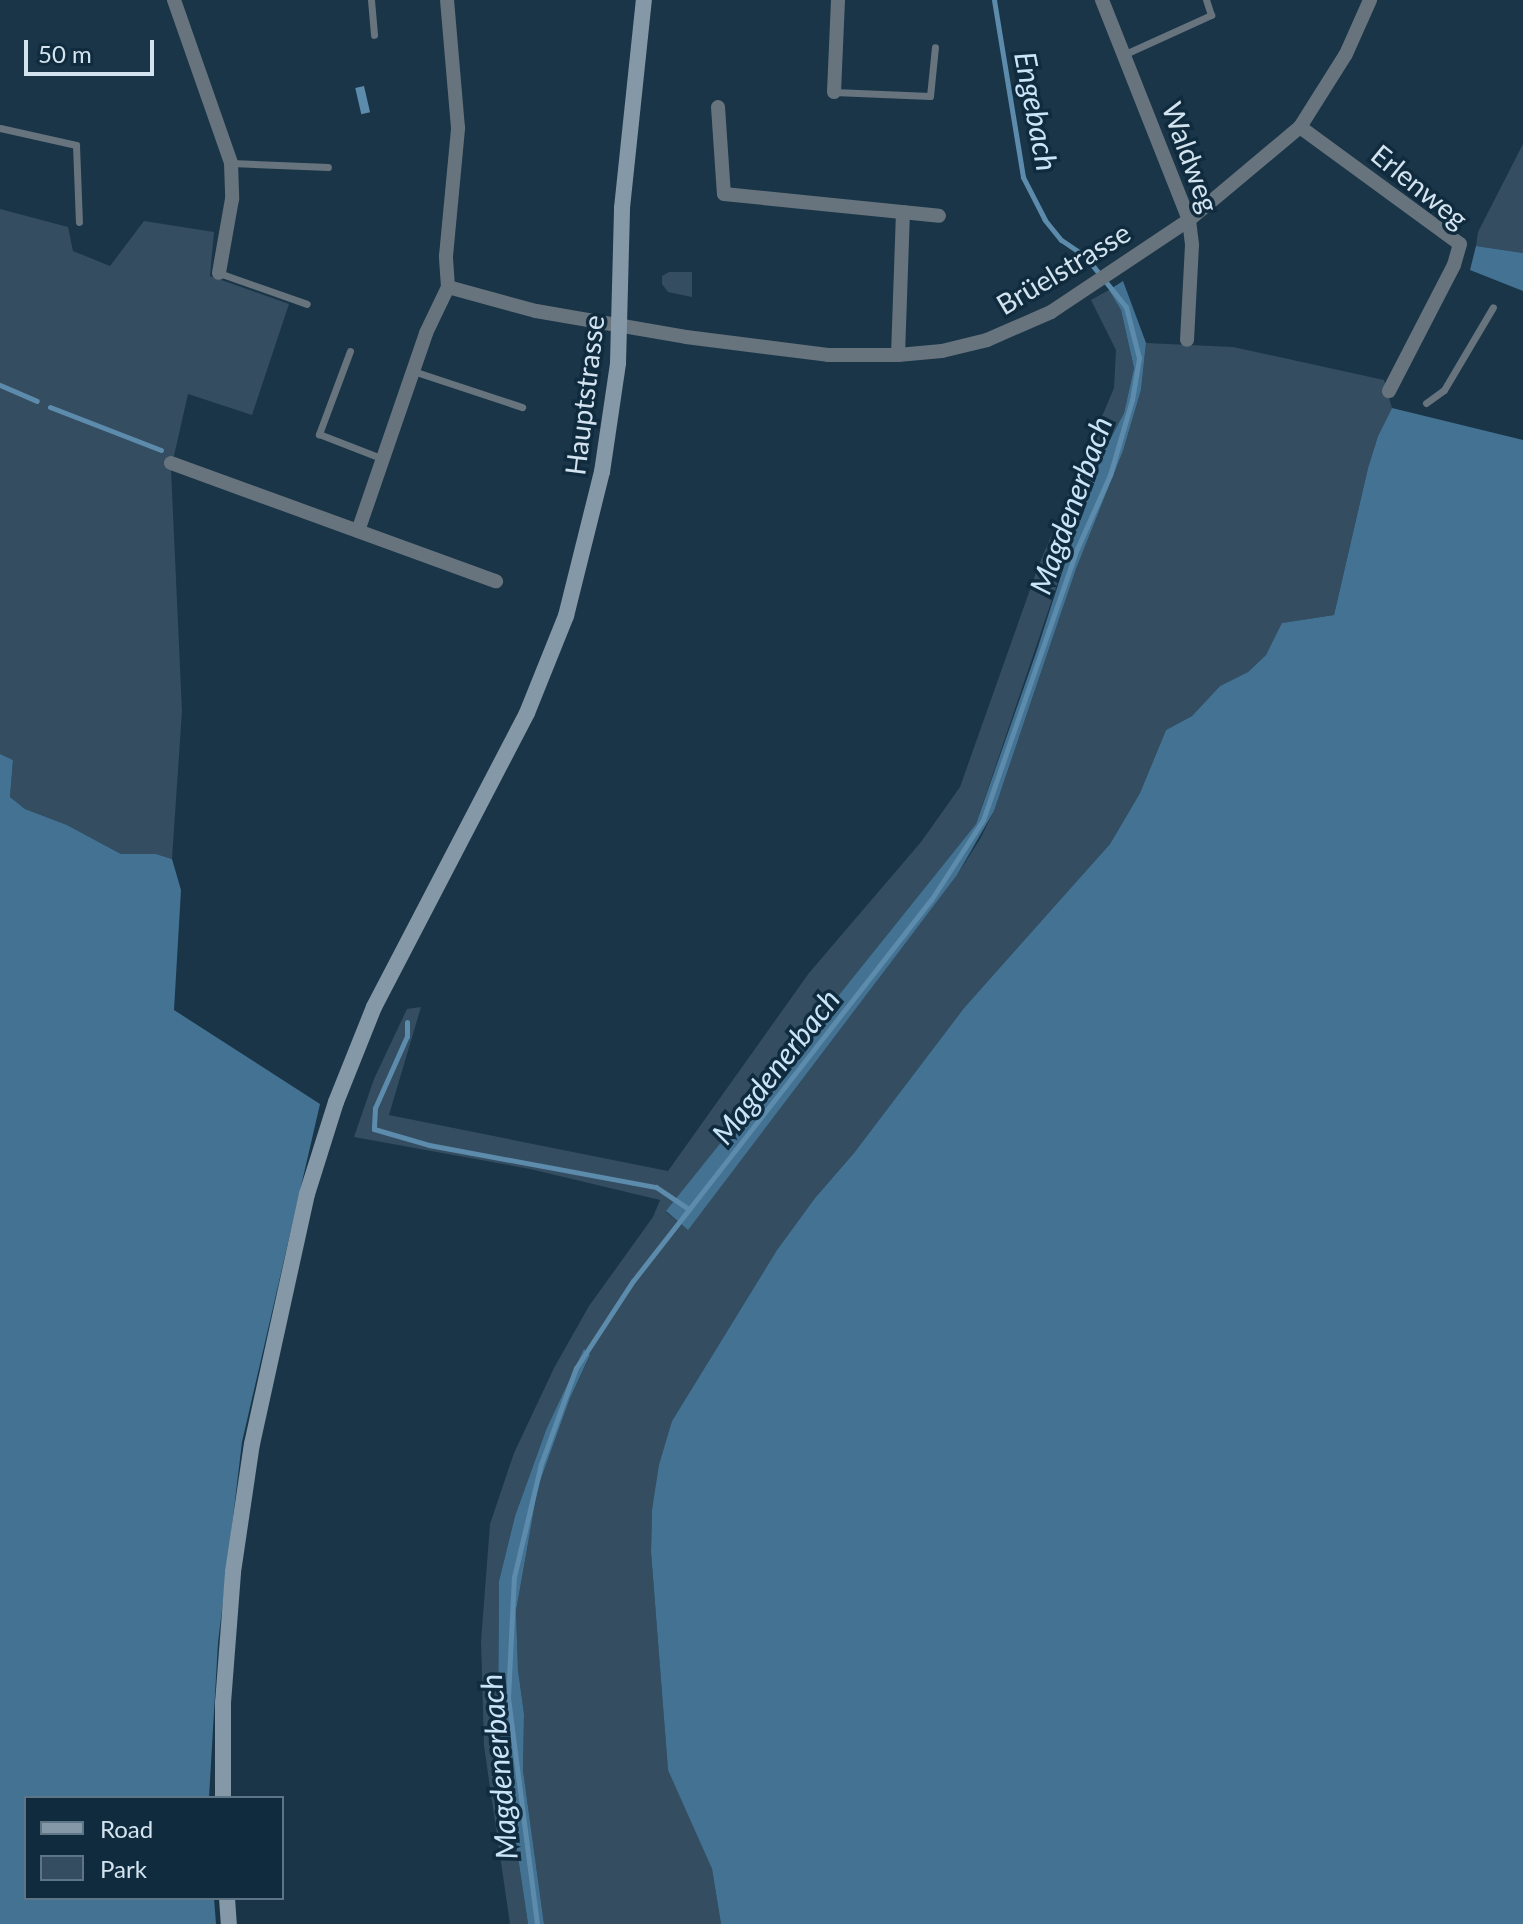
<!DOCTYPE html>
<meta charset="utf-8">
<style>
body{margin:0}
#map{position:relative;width:1523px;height:1924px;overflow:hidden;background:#1a3548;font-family:Lato,sans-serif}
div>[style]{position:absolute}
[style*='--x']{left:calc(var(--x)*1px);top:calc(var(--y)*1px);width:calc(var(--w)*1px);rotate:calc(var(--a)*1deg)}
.green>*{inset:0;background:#344d60}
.forest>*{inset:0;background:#447293}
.water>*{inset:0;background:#5c8bac;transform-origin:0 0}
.stream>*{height:5px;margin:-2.5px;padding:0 2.5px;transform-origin:2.5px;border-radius:2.5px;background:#5c8bac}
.service>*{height:7px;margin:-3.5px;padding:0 3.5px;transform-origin:3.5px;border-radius:3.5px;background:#67747d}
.minor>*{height:14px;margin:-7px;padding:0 7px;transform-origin:7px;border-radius:7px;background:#67747d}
.secondary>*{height:16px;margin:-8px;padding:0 8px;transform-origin:8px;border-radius:8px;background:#8498a8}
span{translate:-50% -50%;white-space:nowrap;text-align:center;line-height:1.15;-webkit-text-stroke:7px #0f2b3d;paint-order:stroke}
.street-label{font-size:28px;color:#d3e3ef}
.water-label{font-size:30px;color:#cae5fa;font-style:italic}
.legend{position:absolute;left:24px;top:1796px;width:260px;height:104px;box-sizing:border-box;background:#0f2b3d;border:2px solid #5d7584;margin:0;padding:10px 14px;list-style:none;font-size:24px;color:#d3e3ef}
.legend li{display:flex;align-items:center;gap:16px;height:40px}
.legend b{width:40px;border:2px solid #5d7584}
.scale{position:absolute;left:24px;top:40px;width:130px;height:36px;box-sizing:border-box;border:4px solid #d3e3ef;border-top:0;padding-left:10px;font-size:24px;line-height:28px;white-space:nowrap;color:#d3e3ef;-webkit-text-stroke:6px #0f2b3d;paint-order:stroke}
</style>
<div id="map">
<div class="green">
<i style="clip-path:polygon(1523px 144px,1523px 253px,1476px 246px,1478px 232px)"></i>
<i style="clip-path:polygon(0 209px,68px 227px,73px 251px,110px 266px,144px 221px,214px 232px,210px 276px,289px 304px,252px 415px,188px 394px,171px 469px,182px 711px,172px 859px,156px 854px,121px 854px,67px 825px,25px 809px,10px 797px,13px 760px,0 754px)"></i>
<i style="clip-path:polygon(669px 272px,692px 272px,692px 297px,668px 292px,662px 284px,662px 276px)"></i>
<i style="clip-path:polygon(1109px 290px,1121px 310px,1134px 368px,1124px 413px,1104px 451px,1080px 517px,976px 824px,666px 1212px,687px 1229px,957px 875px,980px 839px,994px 811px,1076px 569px,1123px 451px,1141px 390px,1146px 343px,1233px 347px,1384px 380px,1392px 408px,1378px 436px,1368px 468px,1334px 615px,1283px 623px,1266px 655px,1248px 672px,1220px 686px,1192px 716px,1166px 730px,1140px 793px,1110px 844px,964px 1008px,854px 1153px,815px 1198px,777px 1250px,672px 1421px,652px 1510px,651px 1552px,668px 1769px,712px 1869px,721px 1924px,544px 1924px,523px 1770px,524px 1714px,518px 1670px,516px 1611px,538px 1487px,570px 1398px,590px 1356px,546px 1430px,515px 1516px,499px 1581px,498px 1723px,528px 1924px,510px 1924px,484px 1746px,481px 1641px,490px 1524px,514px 1453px,554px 1368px,589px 1306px,653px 1217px,660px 1200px,530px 1169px,354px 1137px,374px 1079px,407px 1009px,421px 1007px,389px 1115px,668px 1171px,809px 973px,921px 842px,960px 787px,1038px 567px,1114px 388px,1116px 350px,1091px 300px)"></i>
</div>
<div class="forest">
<i style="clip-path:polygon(1476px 246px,1523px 253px,1523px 291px,1470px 270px)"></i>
<i style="clip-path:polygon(1123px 281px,1146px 343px,1141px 390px,1123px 451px,1076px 569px,994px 811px,957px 875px,688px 1230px,666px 1211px,976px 824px,1037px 650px,1080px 517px,1104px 451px,1124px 413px,1134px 368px,1121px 310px,1109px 290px)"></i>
<i style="clip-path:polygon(1392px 408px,1523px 440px,1523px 1924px,721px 1924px,712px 1869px,668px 1770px,651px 1552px,652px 1510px,659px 1465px,672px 1421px,777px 1250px,815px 1198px,854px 1153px,964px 1008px,1110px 844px,1140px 793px,1166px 730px,1192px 716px,1220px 686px,1248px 672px,1266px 655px,1282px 623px,1334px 615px,1368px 468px,1378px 436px)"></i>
<i style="clip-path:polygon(0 754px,13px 760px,10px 797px,25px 809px,67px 825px,121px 854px,156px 854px,172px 859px,181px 890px,174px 1010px,320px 1104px,242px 1442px,218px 1643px,209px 1798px,26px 1798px,26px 1898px,214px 1898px,216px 1924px,0 1924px)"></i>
<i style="clip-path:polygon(584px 1349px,590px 1355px,570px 1398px,538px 1487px,516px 1611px,518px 1670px,524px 1714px,523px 1770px,544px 1924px,528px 1924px,498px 1723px,499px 1581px,515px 1516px,546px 1430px)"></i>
</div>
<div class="water">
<i style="left:364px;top:86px;width:27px;height:9px;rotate:77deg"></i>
</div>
<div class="stream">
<i style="--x:0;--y:385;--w:40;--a:23.4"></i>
<i style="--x:50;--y:407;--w:119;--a:21.2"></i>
<i style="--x:407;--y:1022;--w:14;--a:90"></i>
<i style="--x:407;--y:1036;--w:79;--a:114"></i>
<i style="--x:375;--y:1108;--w:21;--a:93"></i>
<i style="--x:374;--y:1129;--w:57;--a:16.2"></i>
<i style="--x:429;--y:1145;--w:231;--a:10.5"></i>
<i style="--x:656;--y:1187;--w:40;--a:34"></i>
<i style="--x:537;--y:1924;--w:228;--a:-97.3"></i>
<i style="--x:508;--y:1698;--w:121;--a:-87.2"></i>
<i style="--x:514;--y:1577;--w:116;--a:-76.6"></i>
<i style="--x:541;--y:1464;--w:102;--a:-70"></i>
<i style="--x:576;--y:1368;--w:104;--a:-56.8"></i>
<i style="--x:633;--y:1281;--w:484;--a:-52"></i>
<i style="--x:931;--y:900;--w:95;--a:-57"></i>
<i style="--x:983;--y:820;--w:287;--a:-70.9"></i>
<i style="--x:1077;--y:549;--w:81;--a:-66"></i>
<i style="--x:1110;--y:475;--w:78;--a:-73.7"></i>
<i style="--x:1132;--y:400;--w:43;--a:-80.5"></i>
<i style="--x:1139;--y:358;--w:53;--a:-104.3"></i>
<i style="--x:1126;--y:307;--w:65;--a:-128.8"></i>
<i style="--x:1085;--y:256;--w:29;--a:-146"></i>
<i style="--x:1061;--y:240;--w:26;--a:-129"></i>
<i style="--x:1045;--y:220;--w:48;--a:-117.1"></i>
<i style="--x:1023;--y:177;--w:179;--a:-99.3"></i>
</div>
<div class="service">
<i style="--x:371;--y:0;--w:35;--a:85"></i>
<i style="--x:1123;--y:55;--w:97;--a:-24.4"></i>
<i style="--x:1211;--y:15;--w:16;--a:-108"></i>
<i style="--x:834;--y:92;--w:96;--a:2.4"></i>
<i style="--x:930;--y:96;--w:49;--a:-84.2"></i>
<i style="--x:0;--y:128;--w:78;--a:12.6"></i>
<i style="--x:76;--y:145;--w:77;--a:87.8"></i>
<i style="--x:231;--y:163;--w:97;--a:2.4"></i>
<i style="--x:219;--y:273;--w:93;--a:19.4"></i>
<i style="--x:350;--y:351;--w:89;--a:110.5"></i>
<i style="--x:319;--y:434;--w:69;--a:21.3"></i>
<i style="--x:413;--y:371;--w:115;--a:18.3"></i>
<i style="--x:1426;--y:403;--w:22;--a:-36"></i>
<i style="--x:1444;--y:390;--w:96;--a:-59.4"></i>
</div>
<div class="minor">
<i style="--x:174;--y:0;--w:173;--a:70.7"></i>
<i style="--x:231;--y:163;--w:36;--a:88"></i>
<i style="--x:232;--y:199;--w:75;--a:100"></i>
<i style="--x:1102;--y:0;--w:237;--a:68.4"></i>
<i style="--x:1189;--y:220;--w:25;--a:83"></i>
<i style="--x:1192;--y:245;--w:95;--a:93"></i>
<i style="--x:834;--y:92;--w:92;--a:-87.5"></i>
<i style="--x:718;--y:107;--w:87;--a:86.1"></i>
<i style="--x:724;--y:194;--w:216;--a:5.8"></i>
<i style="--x:1300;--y:127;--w:198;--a:36.2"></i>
<i style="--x:1460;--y:244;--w:22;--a:106"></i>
<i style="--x:1454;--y:265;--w:142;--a:117.3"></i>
<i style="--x:448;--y:287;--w:91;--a:15.3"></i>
<i style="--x:536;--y:311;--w:152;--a:9.8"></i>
<i style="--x:686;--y:337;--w:143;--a:7.2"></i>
<i style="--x:828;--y:355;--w:70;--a:0"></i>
<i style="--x:898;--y:355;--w:44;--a:-5.2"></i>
<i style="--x:942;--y:351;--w:46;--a:-13.7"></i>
<i style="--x:987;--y:340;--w:70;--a:-23.6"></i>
<i style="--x:1051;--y:312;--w:166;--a:-33.7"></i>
<i style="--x:1189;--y:220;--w:145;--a:-40"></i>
<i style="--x:1300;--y:127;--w:86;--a:-57.8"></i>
<i style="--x:1346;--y:54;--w:59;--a:-66"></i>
<i style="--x:898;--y:355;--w:143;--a:-88"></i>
<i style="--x:171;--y:463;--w:346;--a:20"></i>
<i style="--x:358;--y:531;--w:209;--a:-71"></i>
<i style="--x:426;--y:333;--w:51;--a:-64.4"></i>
<i style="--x:448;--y:287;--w:31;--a:-94"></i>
<i style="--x:446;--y:256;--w:129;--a:-84.6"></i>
<i style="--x:458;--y:128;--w:128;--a:-94.9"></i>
</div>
<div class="secondary">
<i style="--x:223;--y:1798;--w:95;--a:-90"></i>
<i style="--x:223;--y:1703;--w:131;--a:-85.6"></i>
<i style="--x:233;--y:1572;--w:129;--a:-81.6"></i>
<i style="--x:252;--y:1444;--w:256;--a:-77.6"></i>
<i style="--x:307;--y:1194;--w:96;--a:-72.5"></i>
<i style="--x:336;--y:1102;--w:102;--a:-68.2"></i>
<i style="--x:374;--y:1007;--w:331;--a:-62.5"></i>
<i style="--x:527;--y:713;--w:105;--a:-68.1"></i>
<i style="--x:566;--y:616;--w:148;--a:-76"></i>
<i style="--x:602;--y:472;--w:110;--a:-81.6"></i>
<i style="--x:618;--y:363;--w:155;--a:-88.5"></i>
<i style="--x:622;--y:208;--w:209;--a:-84"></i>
<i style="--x:227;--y:1898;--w:26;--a:86"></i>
</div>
<div class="street-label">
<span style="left:1191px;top:157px;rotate:70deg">Waldweg</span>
<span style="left:1420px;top:186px;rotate:39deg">Erlenweg</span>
<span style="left:1063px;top:268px;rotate:-31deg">Brüelstrasse</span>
<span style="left:584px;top:395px;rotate:-83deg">Hauptstrasse</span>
</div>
<div class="water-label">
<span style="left:1037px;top:111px;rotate:79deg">Engebach</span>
<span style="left:1070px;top:505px;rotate:-70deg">Magdenerbach</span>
<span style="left:775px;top:1066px;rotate:-52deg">Magdenerbach</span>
<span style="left:498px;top:1767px;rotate:-95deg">Magdenerbach</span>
</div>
<ul class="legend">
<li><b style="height:10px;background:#8498a8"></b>Road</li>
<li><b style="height:22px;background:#344d60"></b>Park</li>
</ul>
<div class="scale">50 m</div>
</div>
